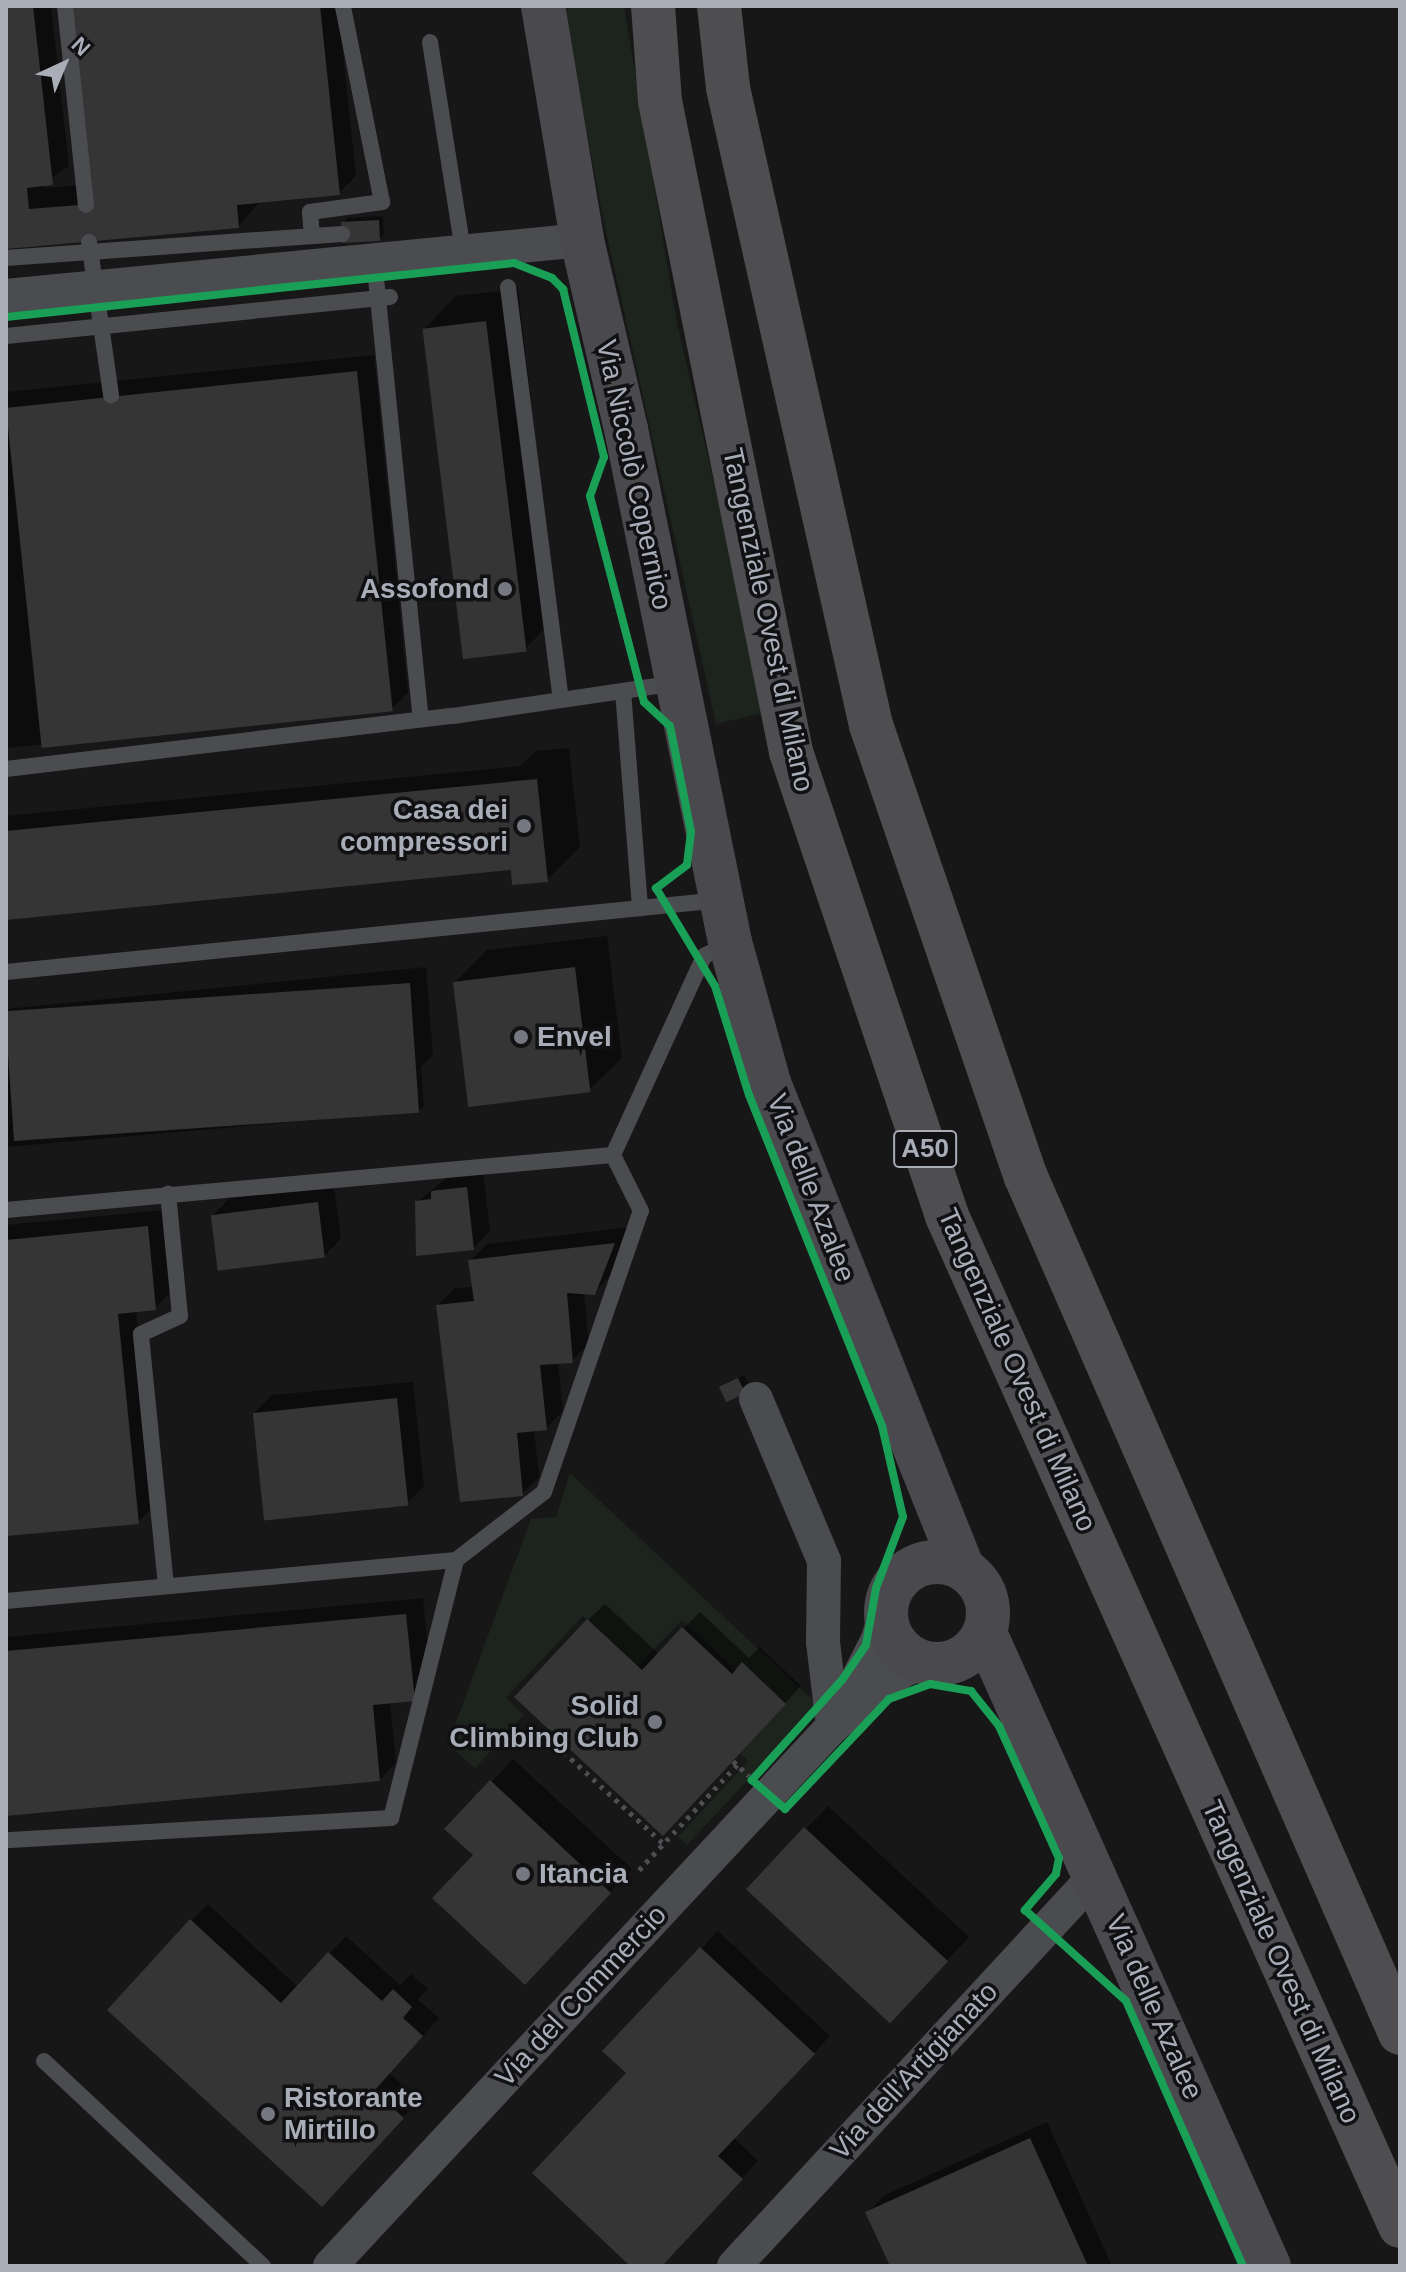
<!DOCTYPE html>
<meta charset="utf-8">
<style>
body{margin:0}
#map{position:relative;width:1406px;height:2272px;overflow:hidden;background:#171717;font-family:Helvetica,sans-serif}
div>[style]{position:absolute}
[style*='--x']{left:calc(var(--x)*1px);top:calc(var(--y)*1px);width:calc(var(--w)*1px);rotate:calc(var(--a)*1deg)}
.green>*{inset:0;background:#1d241e}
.shadow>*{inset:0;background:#0007}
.building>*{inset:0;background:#353536;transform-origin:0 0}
.path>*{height:5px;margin-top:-2.5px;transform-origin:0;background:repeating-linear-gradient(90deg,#4d4e52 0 4px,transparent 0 10px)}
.lane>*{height:16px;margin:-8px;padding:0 8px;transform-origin:8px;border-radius:8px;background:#4b4c50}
.street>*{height:34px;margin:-17px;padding:0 17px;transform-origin:17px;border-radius:17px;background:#4b4c50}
.secondary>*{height:44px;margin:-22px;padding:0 22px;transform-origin:22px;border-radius:22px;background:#4a4a4e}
.secondary>.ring{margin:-22px;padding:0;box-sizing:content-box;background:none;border:44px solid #4a4a4e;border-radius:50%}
.highway>*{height:44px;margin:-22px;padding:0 22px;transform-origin:22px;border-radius:22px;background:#4e4e51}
.cycleway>*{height:8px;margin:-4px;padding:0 4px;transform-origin:4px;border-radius:4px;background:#1a9f57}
.dots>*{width:22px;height:22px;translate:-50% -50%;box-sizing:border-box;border:4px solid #111113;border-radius:50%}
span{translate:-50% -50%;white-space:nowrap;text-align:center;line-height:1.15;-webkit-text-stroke:7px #111113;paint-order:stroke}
.shield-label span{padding:2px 6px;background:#111113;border:2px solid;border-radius:6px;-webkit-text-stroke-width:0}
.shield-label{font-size:26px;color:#a8adb8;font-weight:700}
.street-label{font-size:28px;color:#a8adb8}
.poi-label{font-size:28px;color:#a8adb8;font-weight:700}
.right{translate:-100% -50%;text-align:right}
.left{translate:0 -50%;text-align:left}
.frame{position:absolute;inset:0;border:8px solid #a8adb8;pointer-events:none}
.north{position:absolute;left:24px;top:24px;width:80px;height:80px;-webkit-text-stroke:6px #111113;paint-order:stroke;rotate:44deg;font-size:22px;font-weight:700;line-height:32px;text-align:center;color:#a8adb8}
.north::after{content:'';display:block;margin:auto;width:28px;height:36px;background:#a8adb8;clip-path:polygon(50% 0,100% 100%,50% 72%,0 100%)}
</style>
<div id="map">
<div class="green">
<i style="clip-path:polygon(563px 6px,624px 6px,677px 323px,767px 712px,716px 724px,602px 213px)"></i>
<i style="clip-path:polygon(570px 1473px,818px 1705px,687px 1845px,678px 1837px,748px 1761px,740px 1753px,786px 1704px,743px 1663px,736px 1670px,682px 1620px,638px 1666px,583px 1616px,506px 1698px,524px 1715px,475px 1768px,448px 1744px,531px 1519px,556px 1517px)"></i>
</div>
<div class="shadow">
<i style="clip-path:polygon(6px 6px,51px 6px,69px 166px,44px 183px,45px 188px,92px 184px,74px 6px,338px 6px,356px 176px,339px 193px,260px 201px,238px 227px,6px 247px)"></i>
<i style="clip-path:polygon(383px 216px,384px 234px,379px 239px,343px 223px,348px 218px)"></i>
<i style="clip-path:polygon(518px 289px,556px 617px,524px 650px,424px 329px,456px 296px)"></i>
<i style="clip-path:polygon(374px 355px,408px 692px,392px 709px,6px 748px,6px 392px)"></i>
<i style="clip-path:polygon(569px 748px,580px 847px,547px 880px,512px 868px,6px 918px,6px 816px,520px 766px,536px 751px)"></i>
<i style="clip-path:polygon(607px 936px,622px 1058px,589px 1090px,455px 982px,487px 950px)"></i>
<i style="clip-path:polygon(426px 967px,433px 1055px,421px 1067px,424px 1106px,419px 1111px,6px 1147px,6px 1009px)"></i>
<i style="clip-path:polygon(483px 1172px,490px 1231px,473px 1248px,417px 1202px,450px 1175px)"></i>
<i style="clip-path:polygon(334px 1186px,341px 1239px,324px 1256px,213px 1215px,230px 1198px)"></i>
<i style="clip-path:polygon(164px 1210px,172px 1291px,155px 1308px,136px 1310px,155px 1505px,138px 1522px,6px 1534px,6px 1225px)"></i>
<i style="clip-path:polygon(630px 1227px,611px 1275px,594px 1293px,584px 1292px,589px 1344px,572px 1361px,558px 1362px,563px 1411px,546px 1428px,534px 1429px,539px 1477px,522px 1494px,438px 1305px,455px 1288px,474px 1287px,470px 1261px,487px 1244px)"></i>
<i style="clip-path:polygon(744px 1375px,749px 1386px,744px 1391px,721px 1388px)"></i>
<i style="clip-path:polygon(413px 1382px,424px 1486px,407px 1503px,255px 1412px,272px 1395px)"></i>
<i style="clip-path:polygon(423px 1598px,431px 1683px,414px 1700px,390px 1702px,396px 1763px,380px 1779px,6px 1814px,6px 1637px)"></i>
<i style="clip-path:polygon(605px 1604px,659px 1654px,700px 1612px,749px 1658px,760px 1647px,801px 1686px,680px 1817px,588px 1620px)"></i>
<i style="clip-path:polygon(513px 1759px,632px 1869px,547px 1960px,475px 1855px,447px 1829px)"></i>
<i style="clip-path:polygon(828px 1806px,969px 1937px,912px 1998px,749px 1889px)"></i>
<i style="clip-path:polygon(208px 1904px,298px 1987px,346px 1936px,400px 1985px,411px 1974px,428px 1989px,418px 2000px,439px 2018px,389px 2073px,419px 2100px,339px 2188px,191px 1921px)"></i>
<i style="clip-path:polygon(718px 1931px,830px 2036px,734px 2138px,758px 2161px,660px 2266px,633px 2266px,628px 2073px,605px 2051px)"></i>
<i style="clip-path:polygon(1047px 2122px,1112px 2266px,892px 2266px,868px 2212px,885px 2195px)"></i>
</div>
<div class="building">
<i style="clip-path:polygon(6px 6px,33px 6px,53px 185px,27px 188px,29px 209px,92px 204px,72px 6px,320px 6px,340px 195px,237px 205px,239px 228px,6px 249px)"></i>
<i style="left:379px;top:220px;width:21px;height:38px;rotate:87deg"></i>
<i style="left:486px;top:321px;width:333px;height:64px;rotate:83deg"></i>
<i style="left:357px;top:371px;width:342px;height:353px;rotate:84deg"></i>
<i style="clip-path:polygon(537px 779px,548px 882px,512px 885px,511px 870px,6px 920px,6px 831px)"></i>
<i style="left:575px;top:967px;width:126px;height:123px;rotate:83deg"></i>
<i style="left:410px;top:983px;width:130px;height:406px;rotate:86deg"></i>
<i style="clip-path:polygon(467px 1187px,474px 1250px,416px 1256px,415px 1201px,431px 1199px,431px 1191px)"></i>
<i style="left:318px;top:1202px;width:56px;height:108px;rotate:83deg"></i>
<i style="clip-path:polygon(148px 1226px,156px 1310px,118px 1314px,139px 1524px,6px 1536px,6px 1240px)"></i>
<i style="clip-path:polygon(615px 1243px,595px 1295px,567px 1293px,573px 1363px,540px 1365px,547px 1430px,517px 1433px,523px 1496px,460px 1502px,436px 1305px,474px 1301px,468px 1260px)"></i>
<i style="left:738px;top:1378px;width:17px;height:21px;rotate:65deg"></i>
<i style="left:397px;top:1398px;width:108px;height:145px;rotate:84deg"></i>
<i style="clip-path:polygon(406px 1614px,415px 1701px,373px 1705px,380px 1781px,6px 1816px,6px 1651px)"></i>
<i style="clip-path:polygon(587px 1619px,642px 1670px,682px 1627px,732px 1674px,742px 1662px,786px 1704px,663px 1836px,514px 1697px)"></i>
<i style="clip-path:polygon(490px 1780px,611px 1893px,525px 1985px,432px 1898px,473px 1855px,444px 1829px)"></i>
<i style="left:804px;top:1827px;width:197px;height:85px;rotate:43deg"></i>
<i style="clip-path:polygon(190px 1919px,281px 2003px,328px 1952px,382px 2001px,393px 1989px,412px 2007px,403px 2018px,423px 2036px,374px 2091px,404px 2118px,322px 2207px,107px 2010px)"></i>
<i style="clip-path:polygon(700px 1947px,815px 2054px,718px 2156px,743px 2179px,662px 2266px,630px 2266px,532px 2173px,626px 2073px,602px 2051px)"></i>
<i style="clip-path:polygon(1030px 2138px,1088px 2266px,890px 2266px,865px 2212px)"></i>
</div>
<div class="path">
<i style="--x:560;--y:1741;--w:6;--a:135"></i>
<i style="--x:556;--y:1745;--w:147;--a:42.5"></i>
<i style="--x:733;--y:1761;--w:22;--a:43"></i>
<i style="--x:639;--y:1870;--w:144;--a:-47"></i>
</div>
<div class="lane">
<i style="--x:65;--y:6;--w:200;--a:84"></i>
<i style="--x:430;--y:42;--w:212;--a:81"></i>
<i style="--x:312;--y:236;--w:24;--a:-95"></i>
<i style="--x:310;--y:212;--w:73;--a:-7.9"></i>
<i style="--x:382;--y:202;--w:200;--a:-101.3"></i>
<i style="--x:89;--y:242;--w:155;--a:81.8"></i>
<i style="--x:6;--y:258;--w:337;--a:-4.1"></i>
<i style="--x:374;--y:259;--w:462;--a:84.2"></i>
<i style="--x:508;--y:287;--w:416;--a:82.7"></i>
<i style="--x:6;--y:336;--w:386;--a:-5.8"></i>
<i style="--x:623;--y:691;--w:218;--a:85.5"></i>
<i style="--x:6;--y:769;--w:450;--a:-6.8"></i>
<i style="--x:453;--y:716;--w:226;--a:-8.4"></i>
<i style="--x:6;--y:972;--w:718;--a:-5.76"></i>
<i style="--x:6;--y:1210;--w:609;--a:-5.18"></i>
<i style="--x:613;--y:1155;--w:219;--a:-65.4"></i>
<i style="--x:704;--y:956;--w:28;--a:-27"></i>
<i style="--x:456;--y:1560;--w:111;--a:-37.7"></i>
<i style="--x:544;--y:1492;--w:297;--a:-71"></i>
<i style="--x:641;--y:1211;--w:63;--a:-116.6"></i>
<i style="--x:166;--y:1586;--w:253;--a:-95.7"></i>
<i style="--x:141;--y:1334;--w:43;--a:-24.8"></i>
<i style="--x:180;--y:1316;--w:123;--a:-95.6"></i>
<i style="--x:6;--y:1601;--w:452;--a:-5.2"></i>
<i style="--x:456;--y:1560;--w:266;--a:104.1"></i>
<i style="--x:391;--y:1818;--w:386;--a:176.7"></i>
<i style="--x:44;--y:2061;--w:300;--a:43.1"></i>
</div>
<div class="street">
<i style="--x:6;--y:296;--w:579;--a:-5.55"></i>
<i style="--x:756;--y:1399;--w:176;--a:67.2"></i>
<i style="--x:824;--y:1561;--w:81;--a:90.7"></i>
<i style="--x:823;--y:1642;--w:85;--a:83.2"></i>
<i style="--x:843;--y:1708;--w:77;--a:-63.1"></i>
<i style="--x:878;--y:1639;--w:29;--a:-74"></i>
<i style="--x:330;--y:2266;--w:738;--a:-47.03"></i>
<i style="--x:833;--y:1726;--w:88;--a:-38.6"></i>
<i style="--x:902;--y:1671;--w:24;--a:-22"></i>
<i style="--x:734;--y:2266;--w:531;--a:-47.21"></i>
</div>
<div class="secondary">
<i style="--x:543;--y:6;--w:237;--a:80.5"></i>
<i style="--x:582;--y:240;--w:194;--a:76.9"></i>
<i style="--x:626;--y:429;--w:523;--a:78.54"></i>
<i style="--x:730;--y:942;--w:146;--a:74.5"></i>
<i style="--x:769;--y:1083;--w:523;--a:68.24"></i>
<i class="ring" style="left:886px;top:1562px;width:58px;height:58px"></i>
<i style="--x:985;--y:1633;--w:694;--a:65.84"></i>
</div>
<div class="highway">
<i style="--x:653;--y:6;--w:95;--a:85.8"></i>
<i style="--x:660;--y:101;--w:664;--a:78.62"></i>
<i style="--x:791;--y:752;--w:490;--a:71.4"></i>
<i style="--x:947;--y:1216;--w:1107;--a:65.84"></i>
<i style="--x:719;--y:6;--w:82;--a:83.7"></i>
<i style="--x:728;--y:88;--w:653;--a:77.35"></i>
<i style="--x:871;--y:725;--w:478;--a:71.1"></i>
<i style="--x:1026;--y:1177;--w:934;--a:66.4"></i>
</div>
<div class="cycleway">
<i style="--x:6;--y:317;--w:511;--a:-6.07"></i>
<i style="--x:514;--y:263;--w:41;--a:21.5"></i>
<i style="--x:552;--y:278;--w:16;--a:45"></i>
<i style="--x:563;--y:289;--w:173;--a:76.3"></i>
<i style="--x:604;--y:457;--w:41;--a:109.7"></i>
<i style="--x:590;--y:496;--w:213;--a:75.3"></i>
<i style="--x:644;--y:702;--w:35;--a:43"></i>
<i style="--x:670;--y:726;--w:108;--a:78.8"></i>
<i style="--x:691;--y:832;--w:33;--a:97"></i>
<i style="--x:687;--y:865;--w:39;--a:143"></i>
<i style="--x:656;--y:888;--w:114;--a:59"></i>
<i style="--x:715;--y:986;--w:114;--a:72.7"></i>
<i style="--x:749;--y:1095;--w:357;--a:68.1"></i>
<i style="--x:882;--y:1426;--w:93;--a:77"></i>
<i style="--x:903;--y:1517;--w:76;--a:110.8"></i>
<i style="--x:876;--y:1588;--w:58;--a:100"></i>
<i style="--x:866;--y:1645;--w:42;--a:124.4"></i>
<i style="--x:842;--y:1680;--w:135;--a:132"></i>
<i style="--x:752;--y:1780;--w:44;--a:41.3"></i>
<i style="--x:785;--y:1809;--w:151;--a:-46.6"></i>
<i style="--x:889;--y:1699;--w:44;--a:-20.1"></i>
<i style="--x:930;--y:1684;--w:42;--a:9.7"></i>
<i style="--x:971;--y:1691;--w:45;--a:51.3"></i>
<i style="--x:999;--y:1726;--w:145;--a:65.6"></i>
<i style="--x:1059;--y:1858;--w:16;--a:101"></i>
<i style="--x:1056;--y:1874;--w:48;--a:130.7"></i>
<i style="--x:1025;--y:1910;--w:136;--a:42"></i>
<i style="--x:1126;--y:2001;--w:290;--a:66.2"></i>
</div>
<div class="dots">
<i style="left:505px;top:589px;background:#757880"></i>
<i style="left:524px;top:826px;background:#757880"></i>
<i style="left:521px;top:1037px;background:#757880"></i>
<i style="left:655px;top:1722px;background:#757880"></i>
<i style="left:523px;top:1874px;background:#757880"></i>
<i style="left:268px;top:2114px;background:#757880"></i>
</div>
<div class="shield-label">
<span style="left:925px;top:1149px">A50</span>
</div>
<div class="street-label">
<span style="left:634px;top:475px;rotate:78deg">Via Niccolò Copernico</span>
<span style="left:768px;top:620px;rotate:78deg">Tangenziale Ovest di Milano</span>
<span style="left:811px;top:1188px;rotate:69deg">Via delle Azalee</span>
<span style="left:1017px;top:1370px;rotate:66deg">Tangenziale Ovest di Milano</span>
<span style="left:1281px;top:1962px;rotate:66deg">Tangenziale Ovest di Milano</span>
<span style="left:581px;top:1996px;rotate:-47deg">Via del Commercio</span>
<span style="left:1154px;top:2007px;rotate:66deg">Via delle Azalee</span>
<span style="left:914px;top:2071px;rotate:-47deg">Via dell'Artigianato</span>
</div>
<div class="poi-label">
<span class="right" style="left:489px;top:589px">Assofond</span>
<span class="right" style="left:508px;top:826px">Casa dei<br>compressori</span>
<span class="left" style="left:537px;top:1037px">Envel</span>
<span class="right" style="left:639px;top:1722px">Solid<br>Climbing Club</span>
<span class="left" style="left:539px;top:1874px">Itancia</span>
<span class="left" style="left:284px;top:2114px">Ristorante<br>Mirtillo</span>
</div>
<div class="frame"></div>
<div class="north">N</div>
</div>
